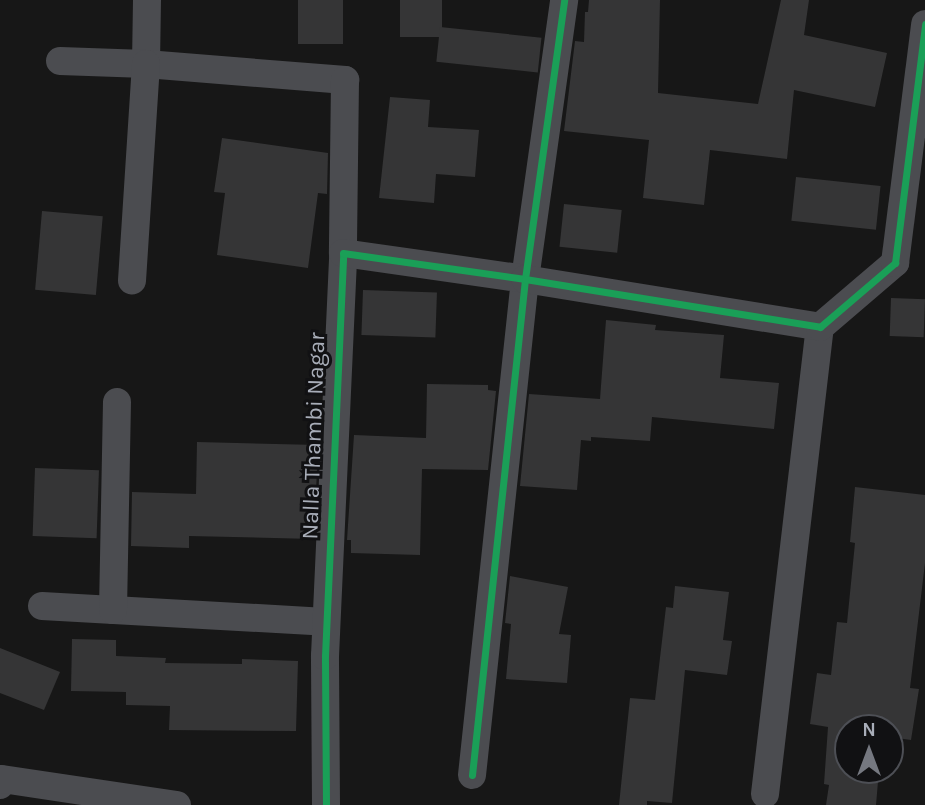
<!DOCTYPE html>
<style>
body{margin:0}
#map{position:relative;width:925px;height:805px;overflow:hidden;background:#171717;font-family:Karla,sans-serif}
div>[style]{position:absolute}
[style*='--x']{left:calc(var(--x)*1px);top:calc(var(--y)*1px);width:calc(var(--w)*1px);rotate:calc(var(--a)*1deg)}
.building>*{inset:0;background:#353536;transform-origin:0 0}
.minor>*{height:28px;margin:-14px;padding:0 14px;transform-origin:14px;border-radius:14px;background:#4b4c50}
.cycleway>*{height:7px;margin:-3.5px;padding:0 3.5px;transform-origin:3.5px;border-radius:3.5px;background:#1a9f57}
span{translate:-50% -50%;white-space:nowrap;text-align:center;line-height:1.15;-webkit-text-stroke:6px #111113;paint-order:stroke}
.street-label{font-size:23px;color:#a8adb8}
.north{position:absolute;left:834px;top:714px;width:70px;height:70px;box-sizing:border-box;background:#111113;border:2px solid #4d4f55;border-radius:50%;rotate:0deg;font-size:19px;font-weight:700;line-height:28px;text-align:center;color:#a8adb8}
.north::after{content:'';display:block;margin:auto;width:24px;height:32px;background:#757880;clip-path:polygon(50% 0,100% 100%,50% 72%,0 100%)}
</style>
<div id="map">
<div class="building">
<i style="left:298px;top:0;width:45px;height:44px"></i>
<i style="left:400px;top:0;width:42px;height:37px"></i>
<i style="clip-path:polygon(589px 0,660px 0,658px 93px,758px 104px,781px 0,809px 0,804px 35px,887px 53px,875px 107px,794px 90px,787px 159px,710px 150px,704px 205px,643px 198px,649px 140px,564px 131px,575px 41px,584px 42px,585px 12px,588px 12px)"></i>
<i style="left:440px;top:27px;width:102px;height:35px;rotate:6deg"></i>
<i style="clip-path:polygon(390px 97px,430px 100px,428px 127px,479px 130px,475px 177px,436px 174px,434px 203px,379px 198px)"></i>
<i style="clip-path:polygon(222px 138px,328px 153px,327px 194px,318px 193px,308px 268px,217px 255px,225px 193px,214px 192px)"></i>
<i style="left:796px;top:177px;width:85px;height:44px;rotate:6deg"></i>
<i style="left:564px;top:204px;width:58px;height:43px;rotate:6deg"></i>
<i style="left:42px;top:211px;width:61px;height:79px;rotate:5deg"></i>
<i style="left:363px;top:290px;width:74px;height:45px;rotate:2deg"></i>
<i style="left:891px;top:298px;width:34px;height:38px;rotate:2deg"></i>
<i style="clip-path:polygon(606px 320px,656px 325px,655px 330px,724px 335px,720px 378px,779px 383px,774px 429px,652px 417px,650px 441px,591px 437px,591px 441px,581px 440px,577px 490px,520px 486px,529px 394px,600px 399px)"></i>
<i style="clip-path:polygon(427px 384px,488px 385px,488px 390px,496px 391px,488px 470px,422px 469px,420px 555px,351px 553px,351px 540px,347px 540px,354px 435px,426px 438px)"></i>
<i style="clip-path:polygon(197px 442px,318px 445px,314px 539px,189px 536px,189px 548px,131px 546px,132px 492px,196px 494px)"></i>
<i style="left:35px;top:468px;width:64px;height:68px;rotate:2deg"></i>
<i style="clip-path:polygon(855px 487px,925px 495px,925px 563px,910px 688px,919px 689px,911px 740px,890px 737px,890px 728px,848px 728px,848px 770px,879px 770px,876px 805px,826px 805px,829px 785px,824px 784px,828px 727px,810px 724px,817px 673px,831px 675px,837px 622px,847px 623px,855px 543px,850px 542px)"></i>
<i style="clip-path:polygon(510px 576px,568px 587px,559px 634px,571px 635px,567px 683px,506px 679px,511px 624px,505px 623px)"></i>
<i style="clip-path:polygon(675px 586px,729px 592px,723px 640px,732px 641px,727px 675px,685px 670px,672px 803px,647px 801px,647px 805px,619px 805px,630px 698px,655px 700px,666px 607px,673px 608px)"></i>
<i style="clip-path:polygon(72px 639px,116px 640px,116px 656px,166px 658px,165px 663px,242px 664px,242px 659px,298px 661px,296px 731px,169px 730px,170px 706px,126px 705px,126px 692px,71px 691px)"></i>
<i style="clip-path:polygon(0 648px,60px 672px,44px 710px,0 693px)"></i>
</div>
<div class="minor">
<i style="--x:147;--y:0;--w:64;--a:90.9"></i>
<i style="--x:146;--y:64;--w:200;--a:4.6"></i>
<i style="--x:345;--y:80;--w:173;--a:90.7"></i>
<i style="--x:60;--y:61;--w:86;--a:2"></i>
<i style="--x:146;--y:64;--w:217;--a:93.7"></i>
<i style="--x:42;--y:606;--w:284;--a:3.2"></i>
<i style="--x:113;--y:610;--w:208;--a:-88.9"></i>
<i style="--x:472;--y:775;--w:499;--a:-83.9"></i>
<i style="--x:525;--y:279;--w:282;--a:-82"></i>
<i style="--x:0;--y:785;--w:6;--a:-72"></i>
<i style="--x:2;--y:779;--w:177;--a:8.5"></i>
<i style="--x:765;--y:794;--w:470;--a:-83.3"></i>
<i style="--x:326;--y:805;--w:149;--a:-90.4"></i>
<i style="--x:325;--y:656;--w:403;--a:-87.4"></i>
<i style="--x:343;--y:253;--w:184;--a:8.1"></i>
<i style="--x:525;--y:279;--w:299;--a:9.2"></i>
<i style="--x:820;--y:327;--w:99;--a:-40.5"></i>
<i style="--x:895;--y:263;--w:241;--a:-82.8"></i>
</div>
<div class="cycleway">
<i style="--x:472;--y:775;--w:499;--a:-83.9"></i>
<i style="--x:525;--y:279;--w:282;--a:-82"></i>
<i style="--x:326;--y:805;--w:149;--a:-90.4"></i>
<i style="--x:325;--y:656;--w:403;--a:-87.4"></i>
<i style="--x:343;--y:253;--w:184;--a:8.1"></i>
<i style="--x:525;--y:279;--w:299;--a:9.2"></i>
<i style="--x:820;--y:327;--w:99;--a:-40.5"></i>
<i style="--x:895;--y:263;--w:241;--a:-82.8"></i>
</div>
<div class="street-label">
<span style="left:314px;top:436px;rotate:-88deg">Nalla Thambi Nagar</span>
</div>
<div class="north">N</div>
</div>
